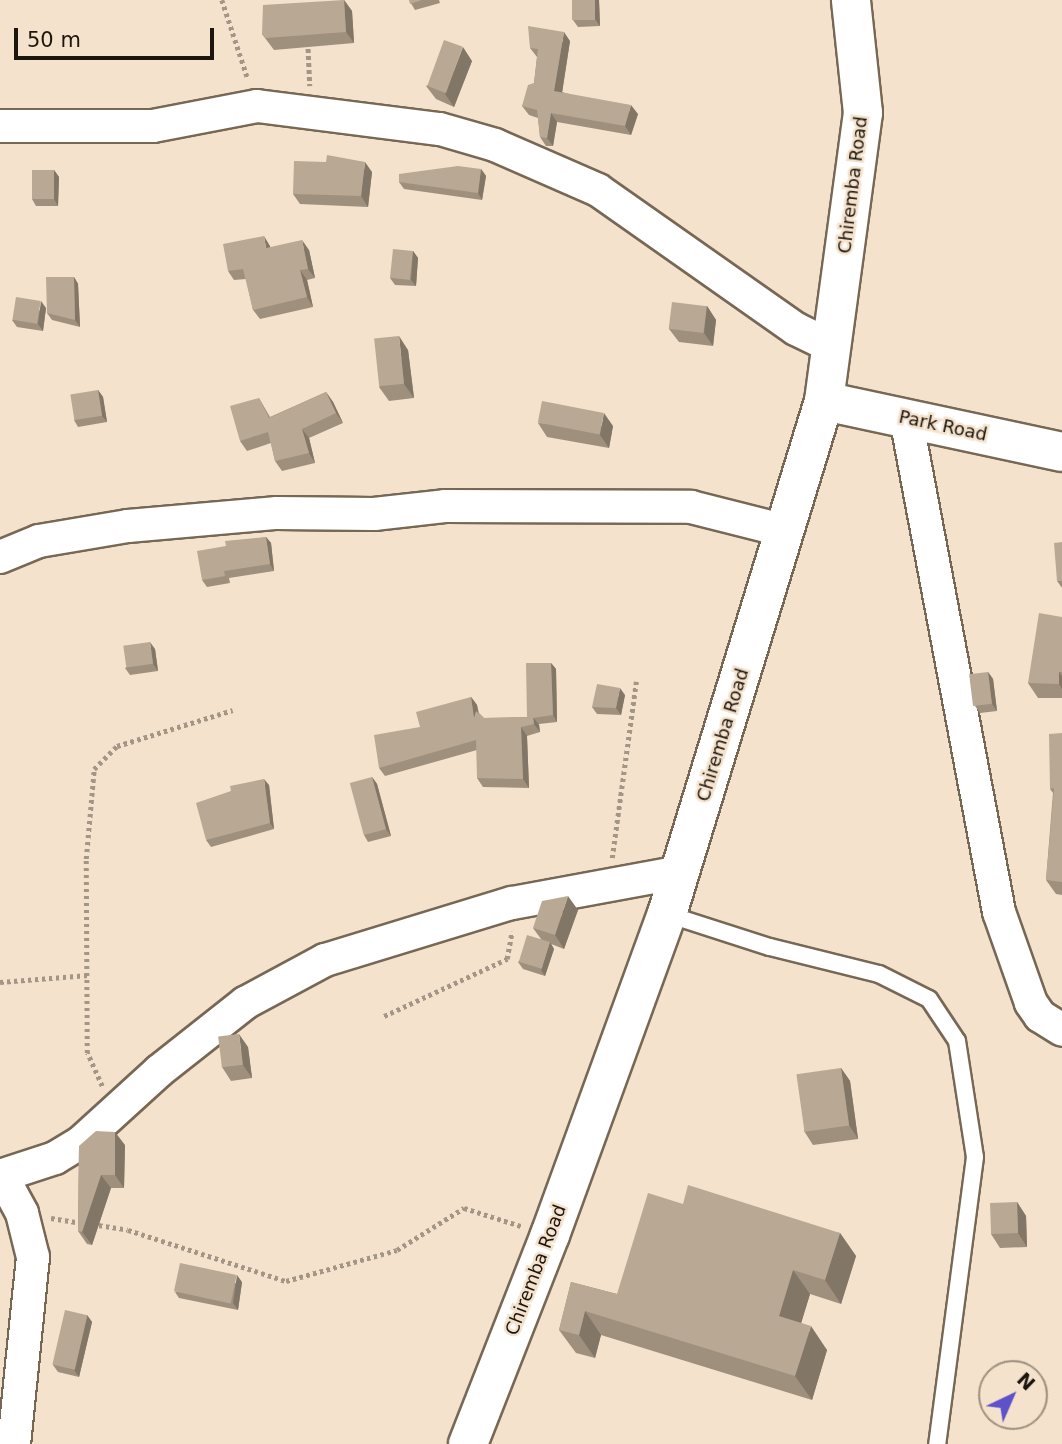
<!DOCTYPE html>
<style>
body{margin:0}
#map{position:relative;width:1062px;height:1444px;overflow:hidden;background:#f4e2cc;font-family:"DejaVu Sans",sans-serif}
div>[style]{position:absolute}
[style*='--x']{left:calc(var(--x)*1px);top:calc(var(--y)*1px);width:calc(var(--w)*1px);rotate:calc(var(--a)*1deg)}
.path>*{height:4.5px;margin-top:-2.25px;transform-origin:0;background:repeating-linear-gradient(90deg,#a49686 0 3.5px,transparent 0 7px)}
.roads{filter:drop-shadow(2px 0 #776855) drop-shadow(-2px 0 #776855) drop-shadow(0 2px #776855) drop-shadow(0 -2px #776855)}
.lane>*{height:16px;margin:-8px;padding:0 8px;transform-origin:8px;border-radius:8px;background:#fff}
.street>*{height:32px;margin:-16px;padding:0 16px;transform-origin:16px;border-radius:16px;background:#fff}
.secondary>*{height:38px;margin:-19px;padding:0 19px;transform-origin:19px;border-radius:19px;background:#fff}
.wall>*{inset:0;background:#9f907e}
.shaded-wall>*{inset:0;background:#827667}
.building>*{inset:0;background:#b9a893;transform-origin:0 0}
span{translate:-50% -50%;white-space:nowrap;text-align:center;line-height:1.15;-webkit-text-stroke:5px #f4e2cc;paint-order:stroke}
.street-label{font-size:18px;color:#1c160e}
.north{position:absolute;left:978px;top:1360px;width:70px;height:70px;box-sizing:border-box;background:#f4e2cc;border:2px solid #9e9080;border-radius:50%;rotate:44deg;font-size:19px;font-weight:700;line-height:28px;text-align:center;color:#1c160e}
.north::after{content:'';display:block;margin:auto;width:24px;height:32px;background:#5d52ca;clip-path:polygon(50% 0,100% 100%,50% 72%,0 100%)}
.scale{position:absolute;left:14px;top:28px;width:200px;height:32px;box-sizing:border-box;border:4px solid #1c160e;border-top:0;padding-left:9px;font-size:21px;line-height:24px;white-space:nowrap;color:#1c160e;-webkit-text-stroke:5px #f4e2cc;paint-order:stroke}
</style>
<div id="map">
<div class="path">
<i style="--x:222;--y:0;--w:83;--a:71.8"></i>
<i style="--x:308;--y:42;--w:44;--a:87.4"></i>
<i style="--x:612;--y:858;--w:178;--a:-82.2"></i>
<i style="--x:0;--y:982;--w:89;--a:-4.5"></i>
<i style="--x:384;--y:1016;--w:136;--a:-24.9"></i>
<i style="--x:507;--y:959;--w:28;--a:-80"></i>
<i style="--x:102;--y:1086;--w:36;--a:-114"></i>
<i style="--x:87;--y:1053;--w:194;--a:-90.3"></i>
<i style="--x:86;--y:859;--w:90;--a:-84.9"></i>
<i style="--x:94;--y:769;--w:33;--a:-45"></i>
<i style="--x:117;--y:746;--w:121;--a:-17.2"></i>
<i style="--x:51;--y:1218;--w:33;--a:9"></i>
<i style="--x:92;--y:1224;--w:36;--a:9"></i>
<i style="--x:128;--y:1230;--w:166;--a:17.9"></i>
<i style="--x:286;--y:1281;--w:115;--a:-15.6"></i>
<i style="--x:397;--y:1250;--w:79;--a:-32.1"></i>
<i style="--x:464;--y:1208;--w:60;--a:17.5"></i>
</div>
<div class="roads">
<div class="lane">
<i style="--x:667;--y:914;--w:108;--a:17.8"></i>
<i style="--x:770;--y:947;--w:112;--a:13.9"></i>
<i style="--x:879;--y:974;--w:56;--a:26.6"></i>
<i style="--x:929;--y:999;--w:50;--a:56.3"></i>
<i style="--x:957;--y:1041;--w:117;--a:81.2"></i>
<i style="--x:975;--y:1157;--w:290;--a:97.5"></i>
</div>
<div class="street">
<i style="--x:0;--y:126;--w:153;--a:0"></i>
<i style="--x:153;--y:126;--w:106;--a:-10.9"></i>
<i style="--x:257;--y:106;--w:184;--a:7.2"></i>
<i style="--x:440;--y:129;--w:57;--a:16.2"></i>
<i style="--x:495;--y:145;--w:112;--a:23.6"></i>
<i style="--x:598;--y:190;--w:242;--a:35.1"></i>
<i style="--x:796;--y:329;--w:39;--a:26"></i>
<i style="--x:906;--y:418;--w:503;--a:79.34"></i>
<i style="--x:999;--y:912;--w:96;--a:70.6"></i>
<i style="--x:1031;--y:1003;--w:16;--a:55"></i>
<i style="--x:1040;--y:1016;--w:26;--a:32"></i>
<i style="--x:0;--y:557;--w:42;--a:-22.3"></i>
<i style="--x:39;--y:541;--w:90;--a:-9.6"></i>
<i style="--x:128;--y:526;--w:150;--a:-5"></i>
<i style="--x:277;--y:513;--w:97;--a:0.6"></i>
<i style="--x:374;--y:514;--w:71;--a:-6.4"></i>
<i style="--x:445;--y:506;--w:246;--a:0.2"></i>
<i style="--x:691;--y:507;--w:98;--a:14.2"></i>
<i style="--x:0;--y:1176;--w:58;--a:-18.1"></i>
<i style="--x:55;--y:1158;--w:29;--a:-31"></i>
<i style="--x:80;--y:1143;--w:107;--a:-42.3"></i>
<i style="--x:159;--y:1071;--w:110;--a:-38.3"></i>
<i style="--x:245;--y:1003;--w:91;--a:-28.3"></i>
<i style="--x:325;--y:960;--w:195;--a:-17"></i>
<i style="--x:512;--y:903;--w:172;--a:-10.4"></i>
<i style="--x:2;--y:1176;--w:42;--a:61.6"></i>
<i style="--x:22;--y:1213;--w:45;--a:76"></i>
<i style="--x:33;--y:1257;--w:188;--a:95.8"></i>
</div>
<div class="secondary">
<i style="--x:824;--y:401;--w:243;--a:12.1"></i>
<i style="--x:468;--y:1444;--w:225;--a:-68.6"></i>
<i style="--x:550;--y:1235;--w:342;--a:-70"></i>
<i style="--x:667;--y:914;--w:536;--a:-72.98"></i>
<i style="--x:824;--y:401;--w:291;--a:-82.3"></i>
<i style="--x:863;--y:113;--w:114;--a:-96.1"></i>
</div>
</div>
<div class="wall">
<i style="clip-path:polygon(344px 0,352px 11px,354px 43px,274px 50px,262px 34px)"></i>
<i style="clip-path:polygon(409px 0,439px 0,440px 3px,415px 10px)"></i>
<i style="clip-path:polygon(599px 0,600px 26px,578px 27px,573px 20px)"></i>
<i style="clip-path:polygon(570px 41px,562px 92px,638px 114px,631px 135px,557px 122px,553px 146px,546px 146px,540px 137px,538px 118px,529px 115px,522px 106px,534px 83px,537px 57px,530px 48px)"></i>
<i style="clip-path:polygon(472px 61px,454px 107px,436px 99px,426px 86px)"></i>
<i style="clip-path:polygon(326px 162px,372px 172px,368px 207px,300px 204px,293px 194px)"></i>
<i style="clip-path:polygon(481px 169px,486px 176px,482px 200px,404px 189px,399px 182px)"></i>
<i style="clip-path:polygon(54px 170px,59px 177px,58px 206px,36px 206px,32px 199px)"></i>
<i style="clip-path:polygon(270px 247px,309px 250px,315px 278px,307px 280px,313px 307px,260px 319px,253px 310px,246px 279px,234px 280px,228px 271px)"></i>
<i style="clip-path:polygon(413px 251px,418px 258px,416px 286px,395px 285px,390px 278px)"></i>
<i style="clip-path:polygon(74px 277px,78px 284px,80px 327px,52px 320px,47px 313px)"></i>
<i style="clip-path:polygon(707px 306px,716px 320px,713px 346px,679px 342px,669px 329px)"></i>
<i style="clip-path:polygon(46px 308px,43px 331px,17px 327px,12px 320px)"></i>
<i style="clip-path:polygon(408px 350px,414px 398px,389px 401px,379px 387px)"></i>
<i style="clip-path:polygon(98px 390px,103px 397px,107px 422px,78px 427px,74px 420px)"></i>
<i style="clip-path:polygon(326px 392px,333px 402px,343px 423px,309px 438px,315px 463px,282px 471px,275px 461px,271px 443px,247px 451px,240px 441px,259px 398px,270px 417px)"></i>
<i style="clip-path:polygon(538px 423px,613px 426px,609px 448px,547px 437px)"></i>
<i style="clip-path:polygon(266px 537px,271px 543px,274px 571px,229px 578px,230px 583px,207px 587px,202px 580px,226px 546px)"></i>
<i style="clip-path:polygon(1062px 542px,1062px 588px,1057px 581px)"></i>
<i style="clip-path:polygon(1062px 617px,1062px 698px,1038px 698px,1028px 683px)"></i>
<i style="clip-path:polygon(155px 649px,158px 671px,130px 675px,125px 668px)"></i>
<i style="clip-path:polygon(551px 663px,556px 669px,557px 722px,539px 724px,540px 732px,527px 736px,529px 788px,483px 787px,477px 778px,477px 750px,385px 776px,379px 768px,420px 727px,471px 697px,477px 705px,479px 713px,484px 718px,527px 717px)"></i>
<i style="clip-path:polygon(988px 672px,993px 679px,997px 711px,980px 713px,975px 706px)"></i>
<i style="clip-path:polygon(625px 695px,621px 715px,597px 714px,592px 707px)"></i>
<i style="clip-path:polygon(1062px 733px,1062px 895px,1056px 894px,1046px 880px,1053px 793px,1050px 789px)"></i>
<i style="clip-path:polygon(372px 777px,377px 784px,391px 836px,368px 842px,364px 835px)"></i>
<i style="clip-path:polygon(269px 785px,274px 829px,211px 847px,206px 840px)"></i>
<i style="clip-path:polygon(578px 910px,564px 949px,551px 944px,554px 949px,545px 976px,523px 969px,518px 962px,541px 939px,533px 928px)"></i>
<i style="clip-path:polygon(248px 1047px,252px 1078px,231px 1081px,222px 1067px)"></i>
<i style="clip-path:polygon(841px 1068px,850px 1081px,858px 1139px,813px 1145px,804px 1131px)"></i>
<i style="clip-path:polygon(125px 1145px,124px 1188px,111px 1188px,92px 1245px,87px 1244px,78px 1231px,79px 1146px)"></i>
<i style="clip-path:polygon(1017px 1202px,1026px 1216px,1027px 1247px,1000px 1248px,991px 1234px)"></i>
<i style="clip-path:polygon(683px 1204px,840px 1233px,856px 1256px,841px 1304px,810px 1294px,801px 1323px,827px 1350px,812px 1400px,601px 1335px,595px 1358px,576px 1353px,559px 1330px,571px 1282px,617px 1294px)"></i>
<i style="clip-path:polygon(242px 1282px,238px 1310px,179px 1298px,175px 1292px)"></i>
<i style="clip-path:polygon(87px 1315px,92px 1322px,79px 1377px,58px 1372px,53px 1365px)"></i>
</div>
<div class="shaded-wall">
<i style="clip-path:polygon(344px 0,352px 11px,354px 43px,346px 32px)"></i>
<i style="clip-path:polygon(595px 0,599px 0,600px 26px,595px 19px)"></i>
<i style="clip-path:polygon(564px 32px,570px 41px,561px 100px,554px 91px)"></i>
<i style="clip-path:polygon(463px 47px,472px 61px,454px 107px,445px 94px)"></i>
<i style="clip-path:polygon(631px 105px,638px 114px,631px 135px,625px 126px)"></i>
<i style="clip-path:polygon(551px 113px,557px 122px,553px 146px,547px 138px)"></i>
<i style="clip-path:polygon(365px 162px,372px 172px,368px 207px,361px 196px)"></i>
<i style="clip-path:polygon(481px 169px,486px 176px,482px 200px,478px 193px)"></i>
<i style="clip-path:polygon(54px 170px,59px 177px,58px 206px,54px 199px)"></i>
<i style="clip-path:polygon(264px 236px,270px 246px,272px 257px,266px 248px)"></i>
<i style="clip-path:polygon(302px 240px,309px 250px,315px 278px,308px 269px)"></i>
<i style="clip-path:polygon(413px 251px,418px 258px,416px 286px,411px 280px)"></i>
<i style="clip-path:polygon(300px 270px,307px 280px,313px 307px,307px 297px)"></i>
<i style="clip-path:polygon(74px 277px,78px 284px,80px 327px,75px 320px)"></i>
<i style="clip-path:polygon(41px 301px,46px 308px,43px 331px,38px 324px)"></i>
<i style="clip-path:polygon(707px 306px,716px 320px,713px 346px,704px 333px)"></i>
<i style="clip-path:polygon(399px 336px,408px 350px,414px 398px,404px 384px)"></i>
<i style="clip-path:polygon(98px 390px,103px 397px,107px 422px,102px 416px)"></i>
<i style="clip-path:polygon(326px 392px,333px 402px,343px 423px,336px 413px)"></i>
<i style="clip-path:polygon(604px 413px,613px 426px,609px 448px,600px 435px)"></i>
<i style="clip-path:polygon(302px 429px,309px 438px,315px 463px,309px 453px)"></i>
<i style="clip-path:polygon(266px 537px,271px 543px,274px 571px,270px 564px)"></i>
<i style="clip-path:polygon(150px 642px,155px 649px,158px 671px,153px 664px)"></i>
<i style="clip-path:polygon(551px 663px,556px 669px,557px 722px,553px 715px)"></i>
<i style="clip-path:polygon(988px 672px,993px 679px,997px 711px,992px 704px)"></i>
<i style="clip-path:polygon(1059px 672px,1062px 676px,1062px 689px,1059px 684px)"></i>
<i style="clip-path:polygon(620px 688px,625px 695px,621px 715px,616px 708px)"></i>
<i style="clip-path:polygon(471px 697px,477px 705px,480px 726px,474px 718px)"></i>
<i style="clip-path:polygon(533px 717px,539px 725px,540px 732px,534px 724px)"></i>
<i style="clip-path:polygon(521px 727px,527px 736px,529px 788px,523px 779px)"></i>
<i style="clip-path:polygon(372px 777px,377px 784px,391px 836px,386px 829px)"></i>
<i style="clip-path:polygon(264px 779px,269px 785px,274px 829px,270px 823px)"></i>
<i style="clip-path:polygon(568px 896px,578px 910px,564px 949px,555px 935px)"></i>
<i style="clip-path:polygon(550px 942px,554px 949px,545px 976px,541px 970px)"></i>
<i style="clip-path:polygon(239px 1034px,248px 1047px,252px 1078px,243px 1065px)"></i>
<i style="clip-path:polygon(841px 1068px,850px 1081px,858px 1139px,849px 1125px)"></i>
<i style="clip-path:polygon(115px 1132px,125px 1145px,124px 1188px,115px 1175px)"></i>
<i style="clip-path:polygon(101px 1175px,111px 1188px,92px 1245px,82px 1232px)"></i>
<i style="clip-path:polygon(1017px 1202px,1026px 1216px,1027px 1247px,1018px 1233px)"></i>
<i style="clip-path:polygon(840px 1233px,856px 1256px,841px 1304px,825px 1280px)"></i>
<i style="clip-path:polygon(793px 1270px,810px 1294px,796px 1340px,779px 1316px)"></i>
<i style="clip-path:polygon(237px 1275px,242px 1282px,238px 1310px,233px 1303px)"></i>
<i style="clip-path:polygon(585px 1311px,601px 1335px,595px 1358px,579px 1335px)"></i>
<i style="clip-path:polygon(87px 1315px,92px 1322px,79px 1377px,74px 1370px)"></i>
<i style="clip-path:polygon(811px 1326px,827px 1350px,812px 1400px,795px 1376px)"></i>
</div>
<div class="building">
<i style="clip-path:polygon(344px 0,346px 32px,266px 38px,262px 34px,263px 5px)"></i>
<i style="clip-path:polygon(409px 0,422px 0,410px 4px)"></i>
<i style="left:572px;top:0;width:23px;height:20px"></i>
<i style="clip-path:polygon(528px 26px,564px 32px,554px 91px,631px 105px,625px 126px,551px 113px,547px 138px,540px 137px,537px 110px,522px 106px,528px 85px,534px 83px,538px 49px,530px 48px)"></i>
<i style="left:444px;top:40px;width:20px;height:49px;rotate:20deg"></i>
<i style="clip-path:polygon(327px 155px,365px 162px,361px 196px,293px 194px,294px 161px,326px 162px)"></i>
<i style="clip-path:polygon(458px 166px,481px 169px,478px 193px,399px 182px,399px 174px)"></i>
<i style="left:32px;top:170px;width:22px;height:29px"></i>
<i style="clip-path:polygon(264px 236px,266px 248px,302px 240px,308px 269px,300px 270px,307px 297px,253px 310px,243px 269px,228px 271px,223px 244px)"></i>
<i style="left:393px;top:249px;width:20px;height:29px;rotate:6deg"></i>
<i style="clip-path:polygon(46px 277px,74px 277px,75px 320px,47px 313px)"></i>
<i style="left:16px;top:297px;width:25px;height:23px;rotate:9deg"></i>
<i style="left:672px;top:302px;width:35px;height:27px;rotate:7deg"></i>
<i style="left:399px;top:336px;width:48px;height:25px;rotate:84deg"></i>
<i style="left:98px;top:390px;width:26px;height:28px;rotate:81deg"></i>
<i style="clip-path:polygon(326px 392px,336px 413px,302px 429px,309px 453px,275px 461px,268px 432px,240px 441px,230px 406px,259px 398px,269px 418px)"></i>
<i style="left:542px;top:401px;width:63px;height:22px;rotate:11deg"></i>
<i style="clip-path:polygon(266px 537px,270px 564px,224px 571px,225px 576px,202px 580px,197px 551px,226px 546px,225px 541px)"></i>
<i style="clip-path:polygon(1062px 542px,1062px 581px,1057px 581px,1054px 543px)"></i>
<i style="clip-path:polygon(1039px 613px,1062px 617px,1062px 672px,1059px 672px,1059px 684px,1028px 683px)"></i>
<i style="left:150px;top:642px;width:22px;height:27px;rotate:82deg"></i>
<i style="clip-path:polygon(526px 663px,551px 663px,553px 715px,533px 718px,533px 717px,527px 717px)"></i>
<i style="left:988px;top:672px;width:32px;height:19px;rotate:83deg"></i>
<i style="clip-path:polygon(597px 684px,620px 688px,616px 708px,592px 707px)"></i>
<i style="clip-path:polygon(471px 697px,474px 718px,476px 711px,484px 718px,533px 717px,534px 724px,521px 727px,523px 779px,477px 778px,476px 740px,379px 768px,374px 735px,420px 727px,416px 712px)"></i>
<i style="clip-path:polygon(1062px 733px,1062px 882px,1046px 880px,1054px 788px,1050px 789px,1049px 734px)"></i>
<i style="left:372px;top:777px;width:54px;height:23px;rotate:75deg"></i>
<i style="clip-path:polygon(264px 779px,270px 823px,206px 840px,196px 803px,231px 791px,230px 786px)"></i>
<i style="clip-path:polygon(568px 896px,555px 935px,533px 928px,542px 901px)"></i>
<i style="left:527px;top:935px;width:24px;height:28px;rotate:17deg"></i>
<i style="left:239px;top:1034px;width:31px;height:21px;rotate:83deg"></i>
<i style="left:841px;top:1068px;width:58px;height:45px;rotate:82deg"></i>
<i style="clip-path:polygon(96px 1131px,115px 1132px,115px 1175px,101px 1175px,82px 1232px,78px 1231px,79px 1146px)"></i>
<i style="clip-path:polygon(688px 1185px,840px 1233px,825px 1280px,793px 1270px,779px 1316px,811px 1326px,795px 1376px,585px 1311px,579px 1335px,559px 1330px,571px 1282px,617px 1294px,648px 1193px,683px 1204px)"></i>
<i style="left:1017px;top:1202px;width:31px;height:27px;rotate:88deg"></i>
<i style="left:180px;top:1263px;width:58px;height:29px;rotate:12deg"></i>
<i style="left:65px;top:1310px;width:23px;height:56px;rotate:13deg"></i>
</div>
<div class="street-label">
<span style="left:853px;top:185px;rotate:-83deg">Chiremba Road</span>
<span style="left:943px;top:426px;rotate:12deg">Park Road</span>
<span style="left:723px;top:735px;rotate:-73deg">Chiremba Road</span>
<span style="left:536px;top:1270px;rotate:-69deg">Chiremba Road</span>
</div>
<div class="north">N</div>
<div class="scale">50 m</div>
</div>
